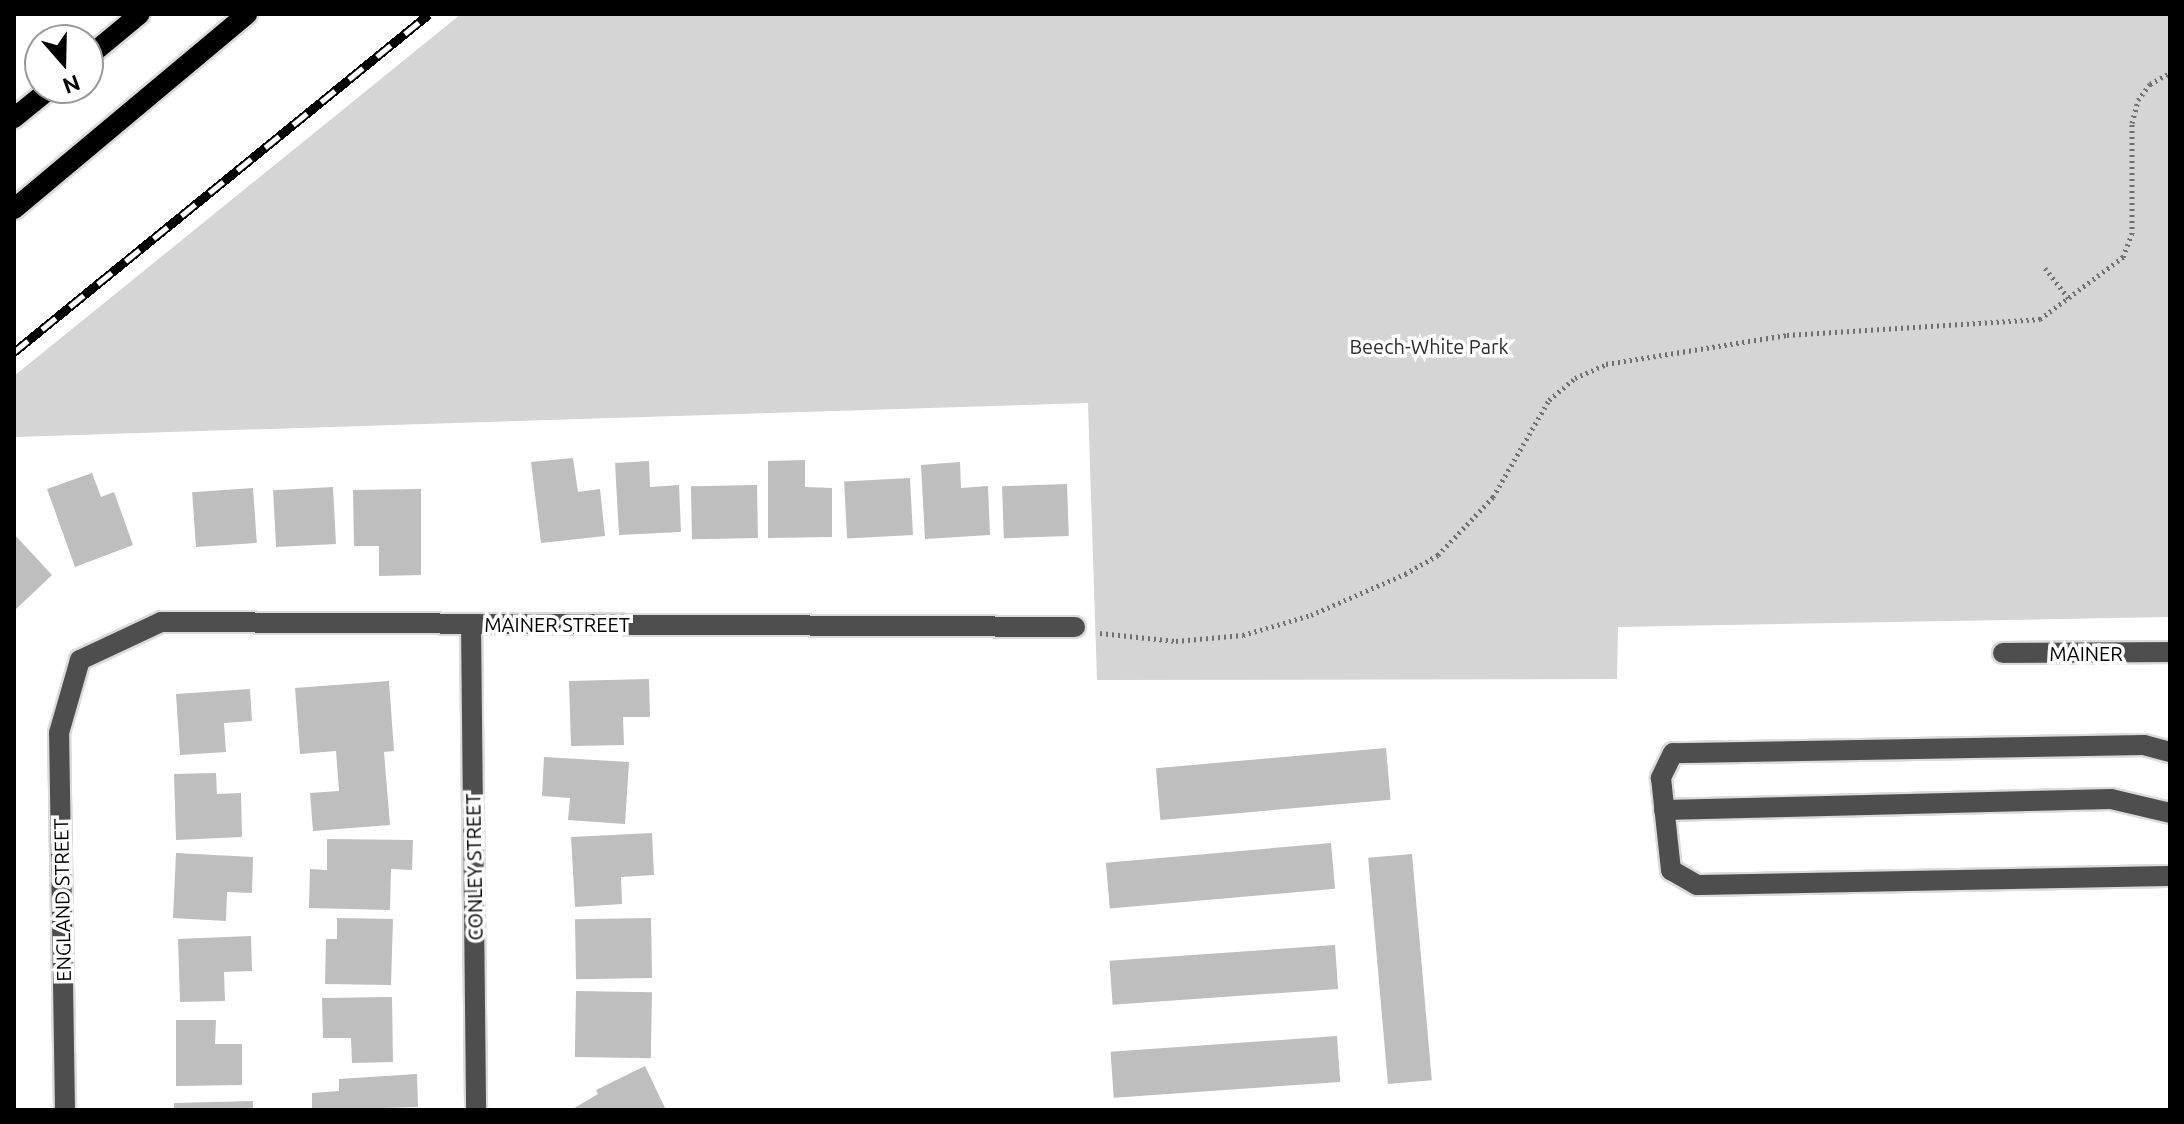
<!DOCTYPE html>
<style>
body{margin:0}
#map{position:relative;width:2184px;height:1124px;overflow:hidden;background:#fff;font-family:Ubuntu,sans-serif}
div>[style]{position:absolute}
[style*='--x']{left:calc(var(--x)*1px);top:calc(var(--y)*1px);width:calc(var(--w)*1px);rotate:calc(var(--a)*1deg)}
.green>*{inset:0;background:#d5d5d5}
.building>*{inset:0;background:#bebebe;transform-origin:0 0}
.path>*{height:5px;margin-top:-2.5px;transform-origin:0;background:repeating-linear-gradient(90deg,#707070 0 2px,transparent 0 6px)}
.roads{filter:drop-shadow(2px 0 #dbdbdb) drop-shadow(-2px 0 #dbdbdb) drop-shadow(0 2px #dbdbdb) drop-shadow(0 -2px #dbdbdb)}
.minor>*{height:20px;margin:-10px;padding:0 10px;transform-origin:10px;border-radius:10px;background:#4e4e4e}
.major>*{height:20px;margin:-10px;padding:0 10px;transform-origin:10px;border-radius:10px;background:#000}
.rail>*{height:9px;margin-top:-4.5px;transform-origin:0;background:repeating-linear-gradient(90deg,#fff 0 18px,#000 0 36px);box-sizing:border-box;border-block:2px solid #000}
span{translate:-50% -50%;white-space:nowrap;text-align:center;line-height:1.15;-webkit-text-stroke:7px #fff;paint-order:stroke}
.park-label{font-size:20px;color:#2c2c2c}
.street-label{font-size:20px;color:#000}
.frame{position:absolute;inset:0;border:16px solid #000;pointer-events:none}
.north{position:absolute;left:24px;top:24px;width:80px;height:80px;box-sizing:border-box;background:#fff;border:2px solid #999;border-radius:50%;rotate:160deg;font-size:22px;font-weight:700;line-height:32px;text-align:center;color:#000}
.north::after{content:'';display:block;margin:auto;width:28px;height:36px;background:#000;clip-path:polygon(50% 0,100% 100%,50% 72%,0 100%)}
</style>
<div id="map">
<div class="green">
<i style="clip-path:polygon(461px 14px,2170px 14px,2170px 617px,1618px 627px,1617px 679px,1097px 680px,1088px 403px,14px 437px,14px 376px)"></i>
</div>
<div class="building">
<i style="clip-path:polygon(573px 458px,578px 492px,600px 489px,605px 536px,541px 543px,531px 462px)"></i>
<i style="clip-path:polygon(805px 460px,805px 487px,832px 488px,832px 537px,768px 538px,768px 461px)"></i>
<i style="clip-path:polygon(649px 461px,650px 487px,679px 485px,681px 532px,619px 535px,615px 463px)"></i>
<i style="clip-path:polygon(960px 462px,961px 488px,988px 486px,990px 535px,925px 539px,921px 465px)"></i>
<i style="clip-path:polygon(92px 473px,101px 497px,114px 492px,133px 545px,75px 567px,47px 489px)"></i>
<i style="left:910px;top:478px;width:57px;height:66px;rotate:87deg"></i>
<i style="left:1067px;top:484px;width:52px;height:65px;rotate:88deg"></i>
<i style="left:757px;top:485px;width:53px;height:66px;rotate:89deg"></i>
<i style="left:333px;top:487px;width:57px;height:60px;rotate:87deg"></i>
<i style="left:253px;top:488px;width:55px;height:61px;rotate:86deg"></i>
<i style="clip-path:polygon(421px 489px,421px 575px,379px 576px,379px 546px,354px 546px,353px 490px)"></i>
<i style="clip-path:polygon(14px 534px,52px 575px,14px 611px)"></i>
<i style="clip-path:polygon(649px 679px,650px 717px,623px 717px,624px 745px,571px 746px,569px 681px)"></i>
<i style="clip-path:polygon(389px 681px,394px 751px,384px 752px,390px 825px,313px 831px,310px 793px,339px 791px,336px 751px,300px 754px,295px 688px)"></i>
<i style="clip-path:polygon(250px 689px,252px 721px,224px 723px,226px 752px,180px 755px,176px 694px)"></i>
<i style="left:1386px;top:748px;width:52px;height:231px;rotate:85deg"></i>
<i style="clip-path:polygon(544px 757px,629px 762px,625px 824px,568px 820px,570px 798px,542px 796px)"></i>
<i style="clip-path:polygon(216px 773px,217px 794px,241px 793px,242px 837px,176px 840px,174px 774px)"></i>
<i style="clip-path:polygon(652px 833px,654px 875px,621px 877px,622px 904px,575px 907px,571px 837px)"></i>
<i style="clip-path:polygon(327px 839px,413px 840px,412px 870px,391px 869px,390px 910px,309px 908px,310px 869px,327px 870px)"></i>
<i style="left:1331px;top:843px;width:46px;height:226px;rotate:85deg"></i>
<i style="clip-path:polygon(176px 853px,253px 857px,252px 893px,227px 892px,226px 921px,173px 918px)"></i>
<i style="left:1412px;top:854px;width:227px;height:44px;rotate:85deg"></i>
<i style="clip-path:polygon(337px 918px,393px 919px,391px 985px,325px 984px,326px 939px,337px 939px)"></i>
<i style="left:651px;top:918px;width:60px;height:76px;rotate:89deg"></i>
<i style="clip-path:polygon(251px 936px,252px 971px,224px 972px,225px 1001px,180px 1002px,178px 939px)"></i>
<i style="left:1335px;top:945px;width:44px;height:226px;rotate:86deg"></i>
<i style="left:576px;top:991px;width:76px;height:66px;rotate:1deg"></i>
<i style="clip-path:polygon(392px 997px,393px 1062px,352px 1063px,351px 1038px,323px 1038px,322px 998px)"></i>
<i style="clip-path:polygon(176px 1020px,216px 1020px,215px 1044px,242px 1044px,242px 1085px,176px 1086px)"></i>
<i style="left:1337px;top:1036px;width:46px;height:227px;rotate:86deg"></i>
<i style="clip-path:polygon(645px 1066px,666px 1110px,571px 1110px,598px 1094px,596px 1090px)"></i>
<i style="clip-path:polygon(417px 1074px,418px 1107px,312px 1110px,312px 1093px,339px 1091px,339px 1079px)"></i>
<i style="clip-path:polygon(253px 1101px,253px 1110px,174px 1110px,174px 1103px)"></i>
</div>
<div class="path">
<i style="--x:2045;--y:268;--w:41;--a:52"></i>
<i style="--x:1100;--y:633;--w:76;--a:6"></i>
<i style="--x:1176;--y:641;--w:67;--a:-5.1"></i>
<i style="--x:1243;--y:635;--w:71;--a:-16.4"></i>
<i style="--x:1311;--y:615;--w:103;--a:-23.6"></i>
<i style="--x:1405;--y:574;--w:38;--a:-30"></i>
<i style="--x:1438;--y:555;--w:80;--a:-46.5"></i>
<i style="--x:1493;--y:497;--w:112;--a:-60"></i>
<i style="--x:1549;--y:400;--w:34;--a:-40"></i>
<i style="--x:1575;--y:378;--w:34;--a:-24"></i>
<i style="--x:1606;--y:364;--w:183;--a:-9.1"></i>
<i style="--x:1787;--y:335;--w:254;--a:-3.6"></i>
<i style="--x:2040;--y:319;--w:104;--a:-36.8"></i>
<i style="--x:2123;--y:257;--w:25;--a:-69"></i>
<i style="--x:2132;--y:234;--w:111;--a:-90"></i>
<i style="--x:2132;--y:123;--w:24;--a:-75"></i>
<i style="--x:2138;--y:100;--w:20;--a:-53"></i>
<i style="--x:2150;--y:84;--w:23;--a:-29"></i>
</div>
<div class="roads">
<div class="minor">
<i style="--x:471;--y:624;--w:486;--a:89.4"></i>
<i style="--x:2003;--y:653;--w:167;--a:-0.3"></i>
<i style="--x:2170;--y:752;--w:27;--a:-165"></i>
<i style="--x:2144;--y:745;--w:471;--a:179"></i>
<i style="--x:1673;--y:753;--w:28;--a:116"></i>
<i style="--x:1661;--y:778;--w:93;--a:83.8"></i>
<i style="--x:1671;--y:870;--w:30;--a:30"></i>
<i style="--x:1697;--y:885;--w:473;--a:-1.1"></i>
<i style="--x:1664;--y:810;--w:447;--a:-1.4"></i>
<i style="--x:2111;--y:799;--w:61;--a:13.3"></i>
<i style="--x:65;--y:1110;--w:377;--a:-90.9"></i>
<i style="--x:59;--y:733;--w:76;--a:-74"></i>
<i style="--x:80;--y:660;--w:89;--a:-25.1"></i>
<i style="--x:161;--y:622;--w:914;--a:0.31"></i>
</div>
<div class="major">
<i style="--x:88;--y:57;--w:67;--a:-39.6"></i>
<i style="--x:14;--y:118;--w:48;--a:-39"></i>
<i style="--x:14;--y:209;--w:304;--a:-39.9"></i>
</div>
</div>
<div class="rail">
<i style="--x:14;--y:352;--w:535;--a:-39.16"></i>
</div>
<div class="park-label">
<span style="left:1429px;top:346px">Beech-White Park</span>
</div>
<div class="street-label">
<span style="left:557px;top:624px">MAINER STREET</span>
<span style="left:2086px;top:653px">MAINER</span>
<span style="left:474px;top:867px;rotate:-91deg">CONLEY STREET</span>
<span style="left:62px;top:900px;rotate:-91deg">ENGLAND STREET</span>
</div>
<div class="frame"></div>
<div class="north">N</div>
</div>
